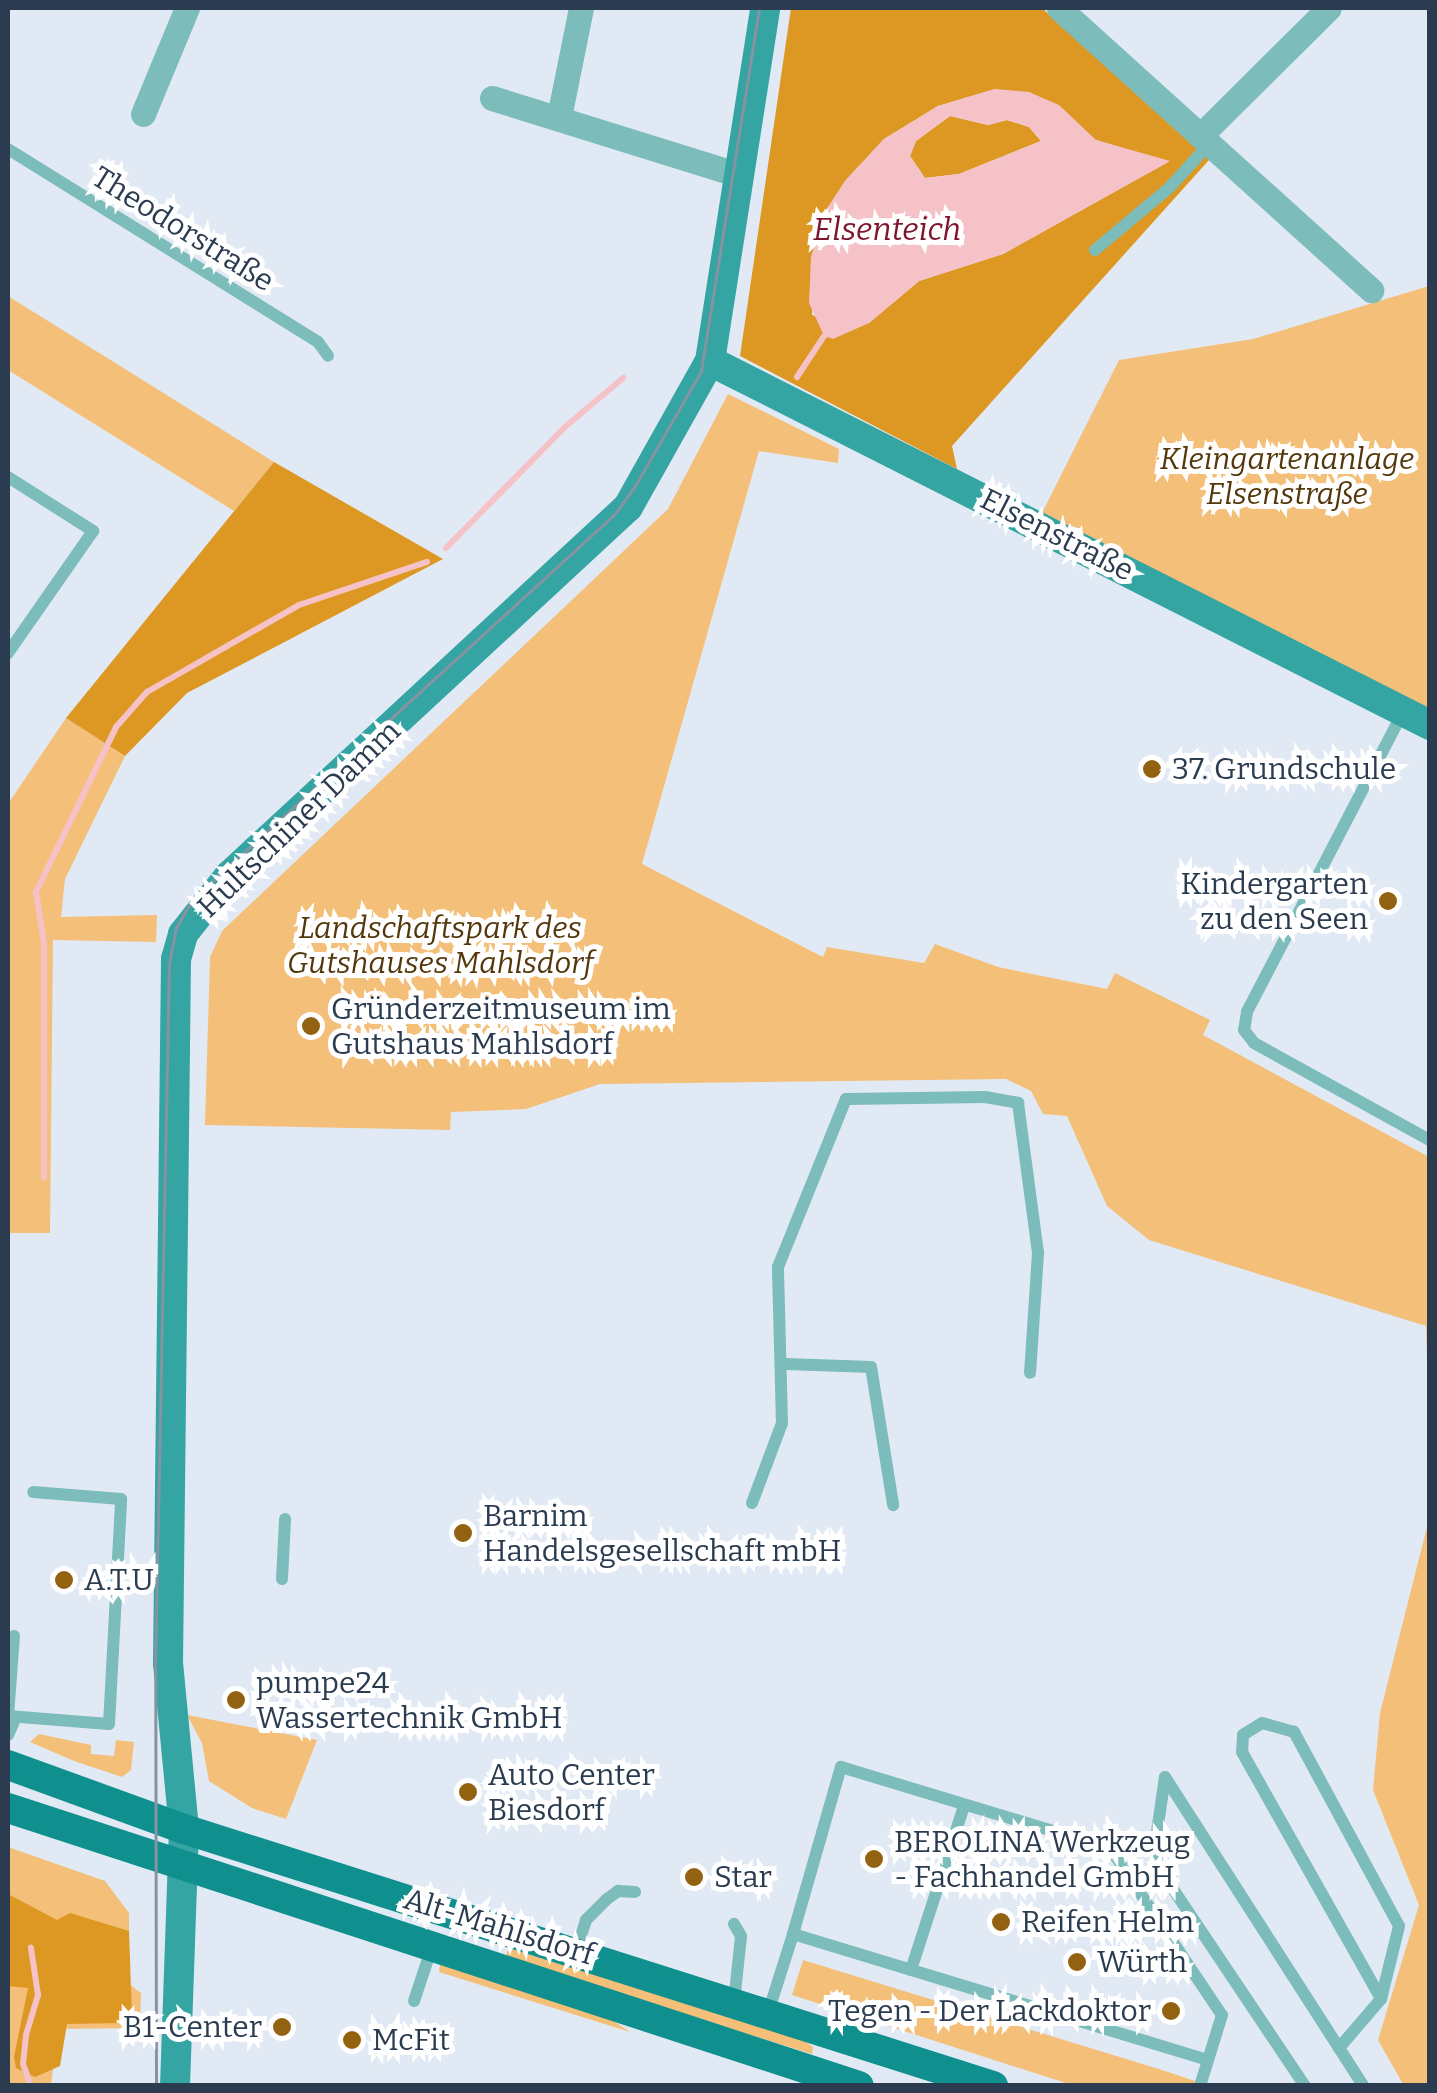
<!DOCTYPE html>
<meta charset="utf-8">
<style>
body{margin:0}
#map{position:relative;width:1437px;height:2093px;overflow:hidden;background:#e1eaf4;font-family:Bitter,serif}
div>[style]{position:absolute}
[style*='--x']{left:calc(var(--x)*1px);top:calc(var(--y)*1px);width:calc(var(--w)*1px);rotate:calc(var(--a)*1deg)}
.green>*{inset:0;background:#f4bf78}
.forest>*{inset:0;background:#dd9723}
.water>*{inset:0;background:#f5c3c7}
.stream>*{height:6px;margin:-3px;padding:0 3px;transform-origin:3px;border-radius:3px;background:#f5c3c7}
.lane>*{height:12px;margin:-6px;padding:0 6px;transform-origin:6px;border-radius:6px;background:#7cbcba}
.street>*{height:25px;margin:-12.5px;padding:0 12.5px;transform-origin:12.5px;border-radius:12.5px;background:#7cbcba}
.secondary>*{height:30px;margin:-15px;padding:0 15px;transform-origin:15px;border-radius:15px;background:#34a5a3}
.primary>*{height:30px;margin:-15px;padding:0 15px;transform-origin:15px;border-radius:15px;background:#0f908e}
.tram>*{height:2.5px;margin:-1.25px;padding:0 1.25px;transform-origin:1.25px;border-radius:1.25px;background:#8693a2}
.dots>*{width:28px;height:28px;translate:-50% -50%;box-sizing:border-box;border:5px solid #fff;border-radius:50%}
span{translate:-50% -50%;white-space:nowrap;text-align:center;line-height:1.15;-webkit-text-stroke:10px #fff;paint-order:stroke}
.street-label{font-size:30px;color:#2b3c50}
.park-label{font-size:30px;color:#54380b;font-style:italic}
.poi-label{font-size:30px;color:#2b3c50}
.left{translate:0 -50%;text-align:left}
.right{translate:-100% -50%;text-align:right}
.water-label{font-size:32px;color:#7f142f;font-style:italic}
.frame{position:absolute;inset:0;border:10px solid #2b3c50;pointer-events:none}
</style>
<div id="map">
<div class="green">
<i style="clip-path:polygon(1429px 286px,1429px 709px,1042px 513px,1119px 360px,1253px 339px)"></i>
<i style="clip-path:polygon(8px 296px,274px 462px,234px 511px,8px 370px)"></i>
<i style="clip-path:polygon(728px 394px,839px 449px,838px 463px,759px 451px,642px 864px,823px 957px,827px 947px,924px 963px,935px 944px,998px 967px,1107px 989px,1115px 973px,1210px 1020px,1203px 1035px,1429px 1157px,1429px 1434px,1426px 1326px,1149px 1240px,1107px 1206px,1067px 1116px,1043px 1114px,1031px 1091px,1006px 1079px,600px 1084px,526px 1109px,451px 1112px,450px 1130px,205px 1125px,210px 957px,222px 931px,668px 509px)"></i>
<i style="clip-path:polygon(66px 718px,125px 756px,65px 879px,61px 917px,157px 915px,156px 942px,53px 940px,50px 1233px,8px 1233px,8px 804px)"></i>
<i style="clip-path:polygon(1429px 1519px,1430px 2085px,1404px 2086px,1378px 2040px,1419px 1905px,1373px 1790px,1380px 1713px)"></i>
<i style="clip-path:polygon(187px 1715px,317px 1740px,286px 1819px,252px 1808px,209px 1781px,202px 1743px)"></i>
<i style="clip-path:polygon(39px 1734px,91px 1745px,91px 1754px,114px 1756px,116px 1740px,134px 1742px,131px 1770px,122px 1777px,74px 1761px,30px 1742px)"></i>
<i style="clip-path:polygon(8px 1847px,105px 1881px,129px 1913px,129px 1984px,141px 1993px,140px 2028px,58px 2029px,51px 2085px,8px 2086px)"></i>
<i style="clip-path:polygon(508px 1948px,797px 2036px,813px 2047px,812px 2054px,505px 1959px)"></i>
<i style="clip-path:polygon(803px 1960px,1162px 2070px,1207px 2085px,1072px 2085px,792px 1995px)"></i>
<i style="clip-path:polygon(440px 1963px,609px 2018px,630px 2032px,439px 1972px)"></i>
</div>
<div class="forest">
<i style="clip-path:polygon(evenodd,791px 8px,1042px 8px,1209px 160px,952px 446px,957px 469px,740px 356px,791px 8px,995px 89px,1096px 140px,1168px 162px,1003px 254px,919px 281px,869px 323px,849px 329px,812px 315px,816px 231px,845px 181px,884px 139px,938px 106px,995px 89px)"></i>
<i style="clip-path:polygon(950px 116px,988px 125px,1007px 120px,1029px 127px,1041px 141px,959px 174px,925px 178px,910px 156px,916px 141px)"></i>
<i style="clip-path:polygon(274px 462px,443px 559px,187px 693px,125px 756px,66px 718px)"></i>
<i style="clip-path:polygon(8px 1894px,57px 1920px,70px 1913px,129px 1931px,132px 2017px,125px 2023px,67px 2024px,60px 2066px,35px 2077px,16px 2068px,14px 2057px,28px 1988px,8px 1986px)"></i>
</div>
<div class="water">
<i style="clip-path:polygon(evenodd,995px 89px,1029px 92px,1059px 105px,1096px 140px,1170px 161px,1003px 254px,919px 281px,869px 323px,833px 339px,824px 336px,809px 303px,811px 257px,824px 213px,845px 181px,884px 139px,938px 106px,995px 89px,950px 116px,989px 125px,1007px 120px,1029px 127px,1041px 141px,959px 174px,925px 178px,910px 156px,916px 141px,950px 116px)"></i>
</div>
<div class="stream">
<i style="--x:797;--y:377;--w:49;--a:-56.6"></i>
<i style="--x:446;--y:548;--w:171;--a:-45.5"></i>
<i style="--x:566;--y:426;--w:75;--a:-40.1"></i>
<i style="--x:44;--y:1177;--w:233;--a:-90"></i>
<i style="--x:44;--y:944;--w:53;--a:-98.7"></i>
<i style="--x:36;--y:892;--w:183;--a:-64.1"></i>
<i style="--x:116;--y:727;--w:47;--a:-48.5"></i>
<i style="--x:147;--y:692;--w:175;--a:-29.8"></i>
<i style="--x:299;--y:605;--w:135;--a:-18.6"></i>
<i style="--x:31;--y:2086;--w:23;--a:-110"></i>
<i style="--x:23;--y:2064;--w:29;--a:-84"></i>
<i style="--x:26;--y:2035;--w:42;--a:-73.3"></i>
<i style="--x:38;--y:1995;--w:48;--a:-98.5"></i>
</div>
<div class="lane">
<i style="--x:8;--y:149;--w:365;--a:31.9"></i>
<i style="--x:318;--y:342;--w:17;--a:54"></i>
<i style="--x:1095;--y:250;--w:98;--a:-40"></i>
<i style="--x:1170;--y:187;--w:59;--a:-47.7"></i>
<i style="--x:8;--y:477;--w:101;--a:32.4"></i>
<i style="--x:93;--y:531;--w:149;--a:124.9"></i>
<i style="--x:1403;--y:712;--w:338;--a:117.5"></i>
<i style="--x:1247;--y:1012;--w:18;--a:99"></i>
<i style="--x:1244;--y:1030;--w:16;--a:52"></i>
<i style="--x:1254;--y:1043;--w:201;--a:28.9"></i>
<i style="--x:786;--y:1364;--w:85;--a:2"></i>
<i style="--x:871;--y:1367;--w:140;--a:80.9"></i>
<i style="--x:752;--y:1503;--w:85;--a:-69.4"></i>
<i style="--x:782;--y:1423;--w:156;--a:-91.5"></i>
<i style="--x:778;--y:1267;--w:181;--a:-68"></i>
<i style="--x:846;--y:1099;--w:139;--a:-0.8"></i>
<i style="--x:985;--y:1097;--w:34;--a:10"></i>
<i style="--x:1018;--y:1103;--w:151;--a:82.4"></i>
<i style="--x:1038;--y:1253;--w:120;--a:93.8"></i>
<i style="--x:282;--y:1579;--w:60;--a:-87.1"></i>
<i style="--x:14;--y:1636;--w:80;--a:94.3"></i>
<i style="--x:8;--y:1716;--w:101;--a:4.5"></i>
<i style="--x:109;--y:1724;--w:225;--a:-86.9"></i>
<i style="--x:121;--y:1499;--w:88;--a:-175.5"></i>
<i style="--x:8;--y:1735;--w:20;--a:-66"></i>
<i style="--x:1165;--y:1777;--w:367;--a:57.3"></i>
<i style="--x:1165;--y:1777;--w:63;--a:98.3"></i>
<i style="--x:1156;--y:1839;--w:36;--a:79"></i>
<i style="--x:1163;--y:1874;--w:255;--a:56.2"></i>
<i style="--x:793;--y:1934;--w:174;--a:-74"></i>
<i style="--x:841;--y:1767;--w:281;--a:16.8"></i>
<i style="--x:1110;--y:1848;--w:201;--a:56.2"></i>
<i style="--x:1222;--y:2015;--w:74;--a:107.2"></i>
<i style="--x:576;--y:1951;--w:33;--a:-72"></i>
<i style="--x:586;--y:1920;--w:30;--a:-45"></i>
<i style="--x:607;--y:1899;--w:14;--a:-36"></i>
<i style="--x:618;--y:1891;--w:17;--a:3"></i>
<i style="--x:911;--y:1970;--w:172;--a:-72.1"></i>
<i style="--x:414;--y:2001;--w:57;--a:-71.6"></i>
<i style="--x:734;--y:2002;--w:66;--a:-83.9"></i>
<i style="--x:741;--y:1936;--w:14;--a:-120"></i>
<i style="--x:768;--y:2013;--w:83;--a:-72.4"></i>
<i style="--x:793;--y:1934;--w:433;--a:16.9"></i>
<i style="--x:1339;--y:2048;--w:65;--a:-49.4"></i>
<i style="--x:1381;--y:1999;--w:75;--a:-76.1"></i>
<i style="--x:1399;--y:1926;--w:221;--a:-118.4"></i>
<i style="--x:1294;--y:1732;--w:33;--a:-164"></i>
<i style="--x:1262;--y:1723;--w:22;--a:148"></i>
<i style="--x:1243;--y:1735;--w:17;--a:93"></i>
<i style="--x:1242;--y:1752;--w:283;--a:60.6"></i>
</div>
<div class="street">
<i style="--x:1059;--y:8;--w:421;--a:42.1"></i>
<i style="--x:492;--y:98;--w:259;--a:17.3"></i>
<i style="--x:143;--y:114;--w:115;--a:-67.5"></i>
<i style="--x:559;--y:117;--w:111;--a:-78.6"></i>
<i style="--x:1201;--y:135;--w:180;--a:-44.8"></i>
</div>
<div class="secondary">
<i style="--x:710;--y:361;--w:807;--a:26.82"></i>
<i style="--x:175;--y:2086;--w:257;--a:-88"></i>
<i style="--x:184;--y:1829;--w:166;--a:-95.5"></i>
<i style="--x:168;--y:1664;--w:705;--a:-89.35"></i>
<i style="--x:176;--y:959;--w:26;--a:-74"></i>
<i style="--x:183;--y:934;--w:74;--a:-51.6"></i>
<i style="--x:229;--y:876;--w:543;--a:-42.76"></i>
<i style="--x:628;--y:507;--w:167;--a:-60.7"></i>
<i style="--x:710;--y:361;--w:357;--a:-81.1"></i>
</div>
<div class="primary">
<i style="--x:8;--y:1765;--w:187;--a:20"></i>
<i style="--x:184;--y:1829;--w:849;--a:17.62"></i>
<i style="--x:8;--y:1808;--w:895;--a:18.09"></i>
</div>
<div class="tram">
<i style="--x:156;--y:2086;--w:418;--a:-90.1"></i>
<i style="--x:155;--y:1668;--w:704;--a:-88.86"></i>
<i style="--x:169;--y:964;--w:37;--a:-79"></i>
<i style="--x:176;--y:928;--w:34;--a:-60"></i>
<i style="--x:193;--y:899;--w:570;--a:-42.37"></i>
<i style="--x:614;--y:515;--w:36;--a:-54"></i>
<i style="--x:635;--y:486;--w:133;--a:-60.1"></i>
<i style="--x:701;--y:371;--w:368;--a:-80.9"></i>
</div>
<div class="dots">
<i style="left:1152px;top:769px;background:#936211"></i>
<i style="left:1388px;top:901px;background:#936211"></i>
<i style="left:311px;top:1026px;background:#936211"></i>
<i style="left:463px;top:1533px;background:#936211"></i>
<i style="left:64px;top:1580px;background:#936211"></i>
<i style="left:236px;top:1700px;background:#936211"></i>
<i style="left:468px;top:1792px;background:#936211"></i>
<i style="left:874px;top:1859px;background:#936211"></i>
<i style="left:694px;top:1877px;background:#936211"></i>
<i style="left:1001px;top:1922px;background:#936211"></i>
<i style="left:1077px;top:1962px;background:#936211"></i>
<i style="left:1171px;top:2011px;background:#936211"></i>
<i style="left:282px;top:2027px;background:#936211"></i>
<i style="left:352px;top:2040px;background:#936211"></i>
</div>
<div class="street-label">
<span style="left:183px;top:229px;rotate:32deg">Theodorstraße</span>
<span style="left:1057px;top:535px;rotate:27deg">Elsenstraße</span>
<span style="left:299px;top:819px;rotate:-44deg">Hultschiner Damm</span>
<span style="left:499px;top:1927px;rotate:17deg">Alt-Mahlsdorf</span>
</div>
<div class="park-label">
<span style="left:1287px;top:476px">Kleingartenanlage<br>Elsenstraße</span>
<span style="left:440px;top:945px">Landschaftspark des<br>Gutshauses Mahlsdorf</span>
</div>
<div class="poi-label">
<span class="left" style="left:1172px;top:769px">37. Grundschule</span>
<span class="right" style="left:1368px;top:901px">Kindergarten<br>zu den Seen</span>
<span class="left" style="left:331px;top:1026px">Gründerzeitmuseum im<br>Gutshaus Mahlsdorf</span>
<span class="left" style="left:483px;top:1533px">Barnim<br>Handelsgesellschaft mbH</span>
<span class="left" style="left:84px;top:1580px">A.T.U</span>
<span class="left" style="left:256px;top:1700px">pumpe24<br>Wassertechnik GmbH</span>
<span class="left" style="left:488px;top:1792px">Auto Center<br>Biesdorf</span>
<span class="left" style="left:894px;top:1859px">BEROLINA Werkzeug<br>- Fachhandel GmbH</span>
<span class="left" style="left:714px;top:1877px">Star</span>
<span class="left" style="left:1021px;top:1922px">Reifen Helm</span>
<span class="left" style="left:1097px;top:1962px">Würth</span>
<span class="right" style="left:1151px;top:2011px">Tegen - Der Lackdoktor</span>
<span class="right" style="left:262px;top:2027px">B1-Center</span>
<span class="left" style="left:372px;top:2040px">McFit</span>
</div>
<div class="water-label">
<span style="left:887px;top:229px">Elsenteich</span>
</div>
<div class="frame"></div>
</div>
